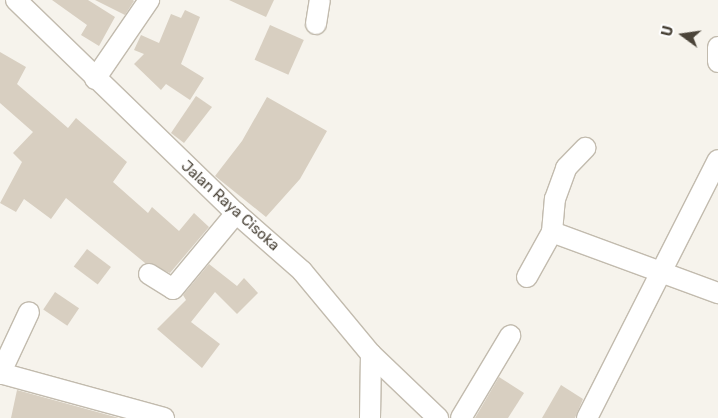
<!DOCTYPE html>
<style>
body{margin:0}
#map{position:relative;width:718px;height:418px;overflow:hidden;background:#f6f3ec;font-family:Rubik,sans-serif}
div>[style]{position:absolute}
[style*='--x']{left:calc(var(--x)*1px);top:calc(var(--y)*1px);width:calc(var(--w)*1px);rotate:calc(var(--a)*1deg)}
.building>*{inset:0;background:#d8cfc1;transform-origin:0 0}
.roads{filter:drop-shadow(1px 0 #c2bbae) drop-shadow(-1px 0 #c2bbae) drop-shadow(0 1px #c2bbae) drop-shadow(0 -1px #c2bbae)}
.minor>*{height:20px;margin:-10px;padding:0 10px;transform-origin:10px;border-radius:10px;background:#fff}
span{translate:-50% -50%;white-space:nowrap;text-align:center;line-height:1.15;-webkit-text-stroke:4px #fff;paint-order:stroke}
.street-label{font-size:15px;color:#4b4439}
.north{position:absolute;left:658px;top:10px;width:50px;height:50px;-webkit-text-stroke:4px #fff;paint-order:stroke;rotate:284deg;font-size:14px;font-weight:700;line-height:20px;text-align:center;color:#4b4439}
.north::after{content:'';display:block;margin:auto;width:18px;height:22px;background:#4b4439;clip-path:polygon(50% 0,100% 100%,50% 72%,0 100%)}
</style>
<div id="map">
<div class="building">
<i style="clip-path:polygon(52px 0,88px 0,115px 17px,99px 46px,81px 35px,87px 25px)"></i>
<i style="clip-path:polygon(95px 0,133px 0,134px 1px,125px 15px)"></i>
<i style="clip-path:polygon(229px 0,274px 0,266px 17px)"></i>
<i style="clip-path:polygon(185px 10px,200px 17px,181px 64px,204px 78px,190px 100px,166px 84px,161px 90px,134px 64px,144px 54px,134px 50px,141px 35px,159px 43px,171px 14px,181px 18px)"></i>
<i style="left:270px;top:25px;width:37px;height:38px;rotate:24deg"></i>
<i style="clip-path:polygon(0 52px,26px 67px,17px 84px,45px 108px,68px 128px,76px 118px,127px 162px,113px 182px,148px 213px,152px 207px,179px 231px,194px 213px,209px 227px,170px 273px,145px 263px,66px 198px,51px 219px,24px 199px,16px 212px,0 203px,22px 162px,13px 153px,33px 132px,0 103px)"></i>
<i style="clip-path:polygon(196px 96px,212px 107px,184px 143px,171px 133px)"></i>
<i style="clip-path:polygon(267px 97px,327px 131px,300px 179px,266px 217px,215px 176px,242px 141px)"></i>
<i style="left:87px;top:249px;width:30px;height:22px;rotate:37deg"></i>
<i style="clip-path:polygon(209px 264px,237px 286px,244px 278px,258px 293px,237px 314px,215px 292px,191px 322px,220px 344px,202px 368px,157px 329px,186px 300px,183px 295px)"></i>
<i style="left:55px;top:292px;width:29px;height:21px;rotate:34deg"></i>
<i style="clip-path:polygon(499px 377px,524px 393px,508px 418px,475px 418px)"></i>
<i style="clip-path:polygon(561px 385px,583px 399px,575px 418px,542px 418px)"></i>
<i style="clip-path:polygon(17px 390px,119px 418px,11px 418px)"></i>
</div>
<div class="roads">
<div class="minor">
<i style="--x:16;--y:0;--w:306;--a:44.1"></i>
<i style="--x:236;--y:213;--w:88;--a:41.3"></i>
<i style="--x:302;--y:271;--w:108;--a:50.3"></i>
<i style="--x:371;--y:354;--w:93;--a:43.7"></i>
<i style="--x:316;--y:24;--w:24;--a:-81"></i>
<i style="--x:718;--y:47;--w:15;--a:90"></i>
<i style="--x:95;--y:79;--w:96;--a:-55.6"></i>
<i style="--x:552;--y:232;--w:177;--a:20.2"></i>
<i style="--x:149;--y:274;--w:28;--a:32"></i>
<i style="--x:173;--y:289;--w:99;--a:-50.3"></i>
<i style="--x:527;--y:277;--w:51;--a:-60.9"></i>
<i style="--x:552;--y:232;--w:33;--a:-85"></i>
<i style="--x:555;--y:199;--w:33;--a:-70"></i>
<i style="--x:566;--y:168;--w:28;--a:-46"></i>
<i style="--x:0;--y:373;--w:170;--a:15.3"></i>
<i style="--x:0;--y:374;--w:68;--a:-64.9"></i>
<i style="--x:370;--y:418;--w:64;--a:-89.1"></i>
<i style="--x:461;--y:418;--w:96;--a:-59.1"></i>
<i style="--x:587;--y:418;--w:289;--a:-63.1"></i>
</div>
</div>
<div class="street-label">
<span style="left:230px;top:206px;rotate:42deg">Jalan Raya Cisoka</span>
</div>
<div class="north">U</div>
</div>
